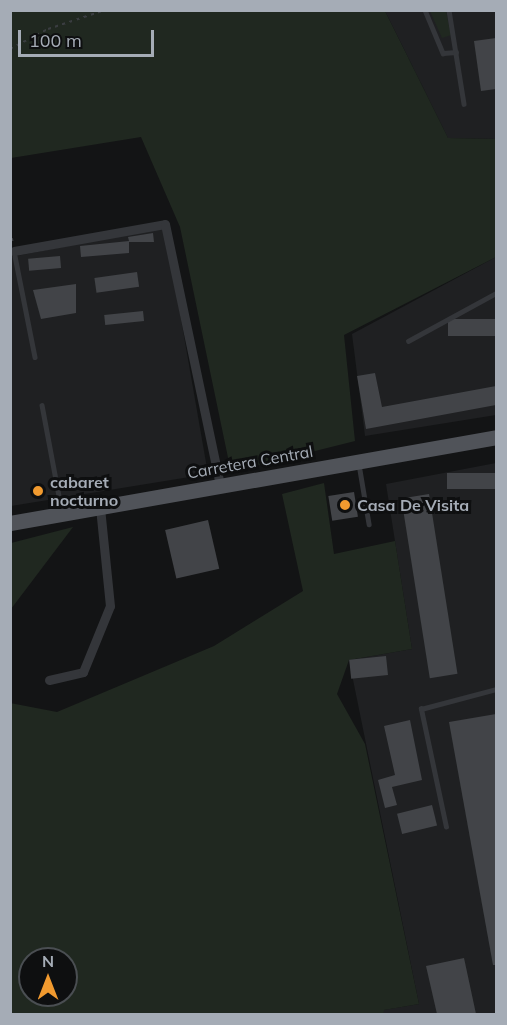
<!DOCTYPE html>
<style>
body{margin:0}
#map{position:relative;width:507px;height:1025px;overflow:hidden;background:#131415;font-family:Mulish,sans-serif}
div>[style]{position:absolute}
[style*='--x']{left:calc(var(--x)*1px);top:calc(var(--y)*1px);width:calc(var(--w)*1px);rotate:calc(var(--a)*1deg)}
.built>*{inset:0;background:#1f2022}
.green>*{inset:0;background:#202820}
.building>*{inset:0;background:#424448;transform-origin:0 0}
.path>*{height:1.5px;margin-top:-0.75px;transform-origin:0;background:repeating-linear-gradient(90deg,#3a3d41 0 3px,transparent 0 7.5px)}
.service>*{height:4.5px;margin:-2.25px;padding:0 2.25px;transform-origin:2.25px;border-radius:2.25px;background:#34363a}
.minor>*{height:9px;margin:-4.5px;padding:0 4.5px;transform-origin:4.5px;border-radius:4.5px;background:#34363a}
.primary>*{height:15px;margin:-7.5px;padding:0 7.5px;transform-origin:7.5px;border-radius:7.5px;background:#505359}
.dots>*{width:16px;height:16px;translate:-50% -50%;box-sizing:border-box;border:3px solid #0e0f10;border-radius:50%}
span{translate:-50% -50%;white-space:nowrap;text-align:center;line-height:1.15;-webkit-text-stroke:6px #0e0f10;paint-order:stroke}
.street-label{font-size:16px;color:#a5acb6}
.poi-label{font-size:16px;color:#a5acb6;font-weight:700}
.left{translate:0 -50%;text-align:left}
.frame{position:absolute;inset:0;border:12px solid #a5acb6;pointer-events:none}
.north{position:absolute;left:18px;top:947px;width:60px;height:60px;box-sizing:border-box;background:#0e0f10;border:2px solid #4a4e52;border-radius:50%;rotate:0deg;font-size:16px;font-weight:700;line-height:24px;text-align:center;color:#a5acb6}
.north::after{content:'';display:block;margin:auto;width:21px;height:27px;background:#f19a2f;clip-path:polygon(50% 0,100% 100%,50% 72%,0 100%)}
.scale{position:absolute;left:18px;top:30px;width:136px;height:27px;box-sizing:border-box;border:3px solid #a5acb6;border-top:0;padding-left:8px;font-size:18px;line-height:21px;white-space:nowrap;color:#a5acb6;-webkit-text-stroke:4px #0e0f10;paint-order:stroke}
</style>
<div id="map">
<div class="built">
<i style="clip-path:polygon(385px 11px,496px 11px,496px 139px,448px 138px)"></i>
<i style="clip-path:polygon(165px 227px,208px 474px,11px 506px,11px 257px)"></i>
<i style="clip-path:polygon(496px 257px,496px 415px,365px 436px,352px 334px)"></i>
<i style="clip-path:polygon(496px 463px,496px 1014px,383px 1014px,383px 1010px,419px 1004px,349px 660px,412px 649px,386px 484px)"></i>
</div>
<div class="green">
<i style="clip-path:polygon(11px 10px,385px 11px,448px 138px,496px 139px,496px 257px,344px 335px,355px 441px,231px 472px,180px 227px,141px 137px,11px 158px)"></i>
<i style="clip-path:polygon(430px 11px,446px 11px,451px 35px,442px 38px)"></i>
<i style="clip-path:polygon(evenodd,324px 483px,334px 554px,395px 541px,412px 649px,349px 660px,337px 694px,365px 744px,419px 1004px,384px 1010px,383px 1014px,11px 1014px,10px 703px,57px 712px,214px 646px,303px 591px,282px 494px,324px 483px,30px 959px,66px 959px,66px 995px,30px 995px,30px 959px)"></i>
<i style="clip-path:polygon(73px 527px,11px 609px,11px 543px)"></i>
</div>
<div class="building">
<i style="clip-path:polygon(496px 38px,496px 89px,481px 91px,474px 41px)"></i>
<i style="clip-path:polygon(153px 233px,154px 242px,129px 242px,129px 253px,81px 257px,80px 246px,129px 241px,128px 237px)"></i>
<i style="left:60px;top:256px;width:12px;height:32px;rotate:85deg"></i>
<i style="left:137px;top:272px;width:15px;height:43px;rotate:82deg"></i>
<i style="clip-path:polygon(76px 284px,76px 313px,41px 319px,33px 290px)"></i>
<i style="left:143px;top:311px;width:10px;height:39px;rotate:84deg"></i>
<i style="left:496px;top:319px;width:17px;height:48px;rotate:90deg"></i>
<i style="clip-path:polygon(375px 373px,382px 407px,496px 386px,496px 405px,366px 429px,357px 376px)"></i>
<i style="left:496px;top:473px;width:16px;height:49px;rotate:90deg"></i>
<i style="left:354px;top:492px;width:25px;height:26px;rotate:81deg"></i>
<i style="left:429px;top:494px;width:182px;height:28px;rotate:81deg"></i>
<i style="left:208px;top:520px;width:50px;height:44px;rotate:77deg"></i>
<i style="left:386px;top:656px;width:19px;height:37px;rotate:84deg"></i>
<i style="clip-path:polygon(496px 714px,496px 965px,493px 965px,449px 722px)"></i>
<i style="clip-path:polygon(410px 720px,422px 780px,392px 787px,397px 805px,385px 808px,378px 780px,395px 775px,384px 726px)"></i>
<i style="left:432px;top:805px;width:21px;height:36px;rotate:76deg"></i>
<i style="clip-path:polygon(464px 958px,476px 1014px,437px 1014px,426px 966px)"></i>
</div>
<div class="path">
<i style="--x:10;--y:49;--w:43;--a:-27.8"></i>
<i style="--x:48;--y:29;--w:60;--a:-18.4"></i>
<i style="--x:10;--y:231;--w:11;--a:75"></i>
</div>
<div class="service">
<i style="--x:425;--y:10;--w:47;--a:67.3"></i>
<i style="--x:443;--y:53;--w:13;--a:-4"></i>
<i style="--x:449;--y:10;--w:95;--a:80.9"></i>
<i style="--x:14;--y:251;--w:108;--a:78.8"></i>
<i style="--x:408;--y:341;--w:100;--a:-28.6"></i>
<i style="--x:42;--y:405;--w:109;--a:79.4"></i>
<i style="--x:359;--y:464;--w:61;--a:80.5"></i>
<i style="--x:446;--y:827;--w:121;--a:-102"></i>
<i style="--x:421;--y:709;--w:78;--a:-14.9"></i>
</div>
<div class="minor">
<i style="--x:14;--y:251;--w:153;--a:-10.1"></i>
<i style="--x:165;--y:224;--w:268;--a:78.1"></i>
<i style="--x:49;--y:680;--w:35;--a:-13"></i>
<i style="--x:83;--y:672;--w:71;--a:-67.8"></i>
<i style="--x:110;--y:606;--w:100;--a:-95.8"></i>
</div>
<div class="primary">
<i style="--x:10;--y:523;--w:494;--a:-10"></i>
</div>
<div class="dots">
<i style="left:38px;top:491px;background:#f19a2f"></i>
<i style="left:345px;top:505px;background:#f19a2f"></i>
</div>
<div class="street-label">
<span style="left:250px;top:462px;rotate:-10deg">Carretera Central</span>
</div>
<div class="poi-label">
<span class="left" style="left:50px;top:491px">cabaret<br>nocturno</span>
<span class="left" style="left:357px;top:505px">Casa De Visita</span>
</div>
<div class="frame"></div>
<div class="north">N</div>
<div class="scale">100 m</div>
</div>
